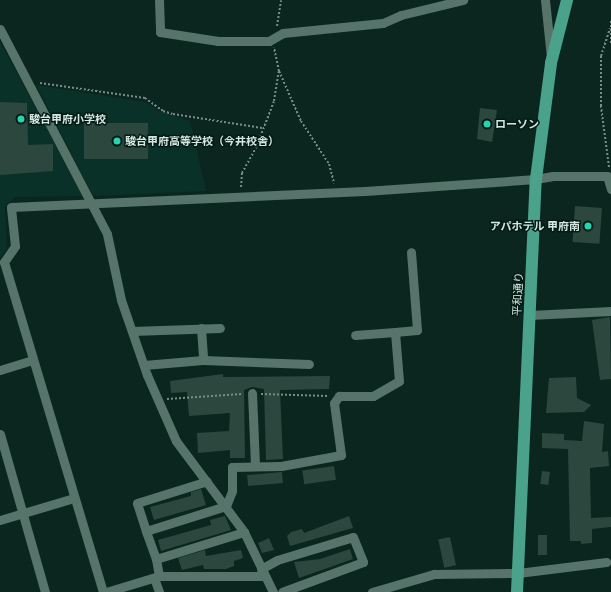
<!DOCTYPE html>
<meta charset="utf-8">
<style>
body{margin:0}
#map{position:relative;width:611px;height:592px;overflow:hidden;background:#0a261f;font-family:"Public Sans","Noto Sans JP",sans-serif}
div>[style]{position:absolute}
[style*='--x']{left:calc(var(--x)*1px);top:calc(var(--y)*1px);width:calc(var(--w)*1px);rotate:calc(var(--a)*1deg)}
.built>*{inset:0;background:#0a3127}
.building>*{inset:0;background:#2b473e;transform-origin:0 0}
.path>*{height:2px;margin-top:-1px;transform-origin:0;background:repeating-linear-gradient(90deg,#788d87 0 2px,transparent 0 4px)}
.street>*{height:9px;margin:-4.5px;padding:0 4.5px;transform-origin:4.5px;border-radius:4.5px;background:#57746b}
.highway>*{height:12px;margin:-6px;padding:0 6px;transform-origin:6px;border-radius:6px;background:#4aa28a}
.dots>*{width:11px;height:11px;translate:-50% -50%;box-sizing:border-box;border:2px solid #021c15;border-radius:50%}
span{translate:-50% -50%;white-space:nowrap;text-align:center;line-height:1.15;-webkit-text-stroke:3px #021c15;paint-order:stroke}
.poi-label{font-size:11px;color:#d6e6e1;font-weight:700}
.left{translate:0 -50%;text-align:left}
.right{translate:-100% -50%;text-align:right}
.street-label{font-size:11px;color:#d6e6e1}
</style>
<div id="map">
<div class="built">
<i style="clip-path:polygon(0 42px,84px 196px,15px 197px,5px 207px,7px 249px,0 258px)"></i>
<i style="clip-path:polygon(36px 85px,145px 102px,159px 111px,190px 121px,206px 191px,93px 196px)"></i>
</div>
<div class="building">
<i style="clip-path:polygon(0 102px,27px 103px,28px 145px,53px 144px,53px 171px,0 175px)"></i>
<i style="clip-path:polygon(480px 108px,497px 110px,492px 142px,477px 139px)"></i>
<i style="left:84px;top:123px;width:64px;height:36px"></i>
<i style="left:575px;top:206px;width:27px;height:36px;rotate:4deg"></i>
<i style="clip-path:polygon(610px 317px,611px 379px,600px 380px,592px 320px)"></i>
<i style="clip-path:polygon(223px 374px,223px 377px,330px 376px,329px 389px,280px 390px,283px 459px,266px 460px,264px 389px,252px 387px,244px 390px,245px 458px,230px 458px,230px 450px,198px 453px,197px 433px,229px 431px,230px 413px,189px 416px,187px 392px,171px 393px,170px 381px)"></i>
<i style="clip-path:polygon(576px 377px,577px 398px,591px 405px,584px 412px,546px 413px,549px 378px)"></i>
<i style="clip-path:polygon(584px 421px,604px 424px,602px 452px,608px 451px,609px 466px,590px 468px,591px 518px,611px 517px,611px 527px,592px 529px,592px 543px,581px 544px,581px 541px,570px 541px,568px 449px,542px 448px,542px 433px,564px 434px,564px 440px,582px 441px)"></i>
<i style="left:334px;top:466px;width:14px;height:32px;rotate:82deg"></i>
<i style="left:542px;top:471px;width:8px;height:13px;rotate:7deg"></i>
<i style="left:282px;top:472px;width:11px;height:35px;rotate:85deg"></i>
<i style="clip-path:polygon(201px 489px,206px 505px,154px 520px,150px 507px,191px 496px,191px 492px)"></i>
<i style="clip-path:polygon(225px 516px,231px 530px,161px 551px,158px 540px,211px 525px,210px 520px)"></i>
<i style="clip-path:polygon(349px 516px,353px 528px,290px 546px,287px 536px,291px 532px,302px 529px,304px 533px)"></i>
<i style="left:538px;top:535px;width:9px;height:20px"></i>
<i style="left:450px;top:537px;width:29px;height:12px;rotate:78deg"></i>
<i style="clip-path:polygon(269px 538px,274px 550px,262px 553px,258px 543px)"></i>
<i style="clip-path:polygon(350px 549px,353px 559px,299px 578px,294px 562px,320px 559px)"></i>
<i style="clip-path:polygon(205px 550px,206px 556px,241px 550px,243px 558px,234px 561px,234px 566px,226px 569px,204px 569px,203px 565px,182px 570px,178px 558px)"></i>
</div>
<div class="path">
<i style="--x:611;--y:21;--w:23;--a:90"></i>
<i style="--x:277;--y:26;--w:26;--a:-81"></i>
<i style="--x:279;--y:71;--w:55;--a:66.3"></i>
<i style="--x:301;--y:121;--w:51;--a:56.9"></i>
<i style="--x:329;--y:164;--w:20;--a:75"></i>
<i style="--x:40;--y:83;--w:106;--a:8.1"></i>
<i style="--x:145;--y:98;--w:22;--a:36"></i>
<i style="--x:163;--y:111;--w:10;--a:17"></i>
<i style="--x:173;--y:114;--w:90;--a:8.9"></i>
<i style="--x:609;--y:167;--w:62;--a:-97.5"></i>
<i style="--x:601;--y:106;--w:50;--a:-90"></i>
<i style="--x:601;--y:56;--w:29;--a:-72"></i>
<i style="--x:241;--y:187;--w:14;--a:-86"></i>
<i style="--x:242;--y:173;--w:29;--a:-61"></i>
<i style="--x:256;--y:148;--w:50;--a:-69"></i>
<i style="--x:274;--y:101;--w:30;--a:-81"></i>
<i style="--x:279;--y:71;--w:24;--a:-102"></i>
<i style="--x:261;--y:394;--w:67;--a:1.7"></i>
<i style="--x:167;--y:399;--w:75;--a:-3.8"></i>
</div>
<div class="street">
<i style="--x:159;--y:0;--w:32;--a:88"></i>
<i style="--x:160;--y:32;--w:59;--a:8.8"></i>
<i style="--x:218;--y:41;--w:51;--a:0"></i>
<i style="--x:269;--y:41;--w:16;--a:-30"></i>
<i style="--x:283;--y:33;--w:100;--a:-5.7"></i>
<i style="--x:383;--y:23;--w:20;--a:-24"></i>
<i style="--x:401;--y:15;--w:64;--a:-13.6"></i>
<i style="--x:545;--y:0;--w:57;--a:84"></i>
<i style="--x:0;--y:29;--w:231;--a:62.4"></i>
<i style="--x:107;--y:234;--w:67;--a:78"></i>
<i style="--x:121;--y:300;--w:79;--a:70.9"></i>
<i style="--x:147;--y:375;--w:72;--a:66.3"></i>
<i style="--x:176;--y:441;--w:114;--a:53.2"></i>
<i style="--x:244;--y:532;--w:67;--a:64.2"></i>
<i style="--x:4;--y:262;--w:19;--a:-55"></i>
<i style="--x:15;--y:246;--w:39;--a:-96"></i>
<i style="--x:11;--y:207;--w:354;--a:-2.6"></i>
<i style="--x:365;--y:191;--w:171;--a:-4"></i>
<i style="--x:536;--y:179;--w:17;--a:-10"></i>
<i style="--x:553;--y:176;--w:54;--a:0"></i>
<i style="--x:607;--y:176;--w:14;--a:73"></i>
<i style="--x:4;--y:262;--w:345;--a:73.3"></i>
<i style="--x:530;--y:315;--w:81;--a:-2.8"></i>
<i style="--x:201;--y:328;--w:32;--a:86"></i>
<i style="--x:132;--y:331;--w:88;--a:-2"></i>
<i style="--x:395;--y:332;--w:22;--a:-5"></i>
<i style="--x:417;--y:330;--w:78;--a:-94.4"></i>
<i style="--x:144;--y:365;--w:59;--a:-4.8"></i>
<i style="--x:203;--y:360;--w:106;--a:2.2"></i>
<i style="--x:0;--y:370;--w:34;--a:-17"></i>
<i style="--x:252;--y:393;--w:73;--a:87.6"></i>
<i style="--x:0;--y:434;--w:164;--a:74.1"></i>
<i style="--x:0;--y:520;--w:77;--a:-16.6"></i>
<i style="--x:146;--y:531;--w:29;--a:-108"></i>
<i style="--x:137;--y:503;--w:73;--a:-17.4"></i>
<i style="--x:156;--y:559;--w:30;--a:-110"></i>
<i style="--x:146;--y:531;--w:84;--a:-17.4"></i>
<i style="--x:226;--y:506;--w:16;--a:-68"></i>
<i style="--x:232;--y:491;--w:24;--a:-90"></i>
<i style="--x:232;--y:467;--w:49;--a:-1.2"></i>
<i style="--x:281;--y:466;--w:61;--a:-10.4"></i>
<i style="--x:341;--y:455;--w:52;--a:-97.7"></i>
<i style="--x:334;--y:403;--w:9;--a:-54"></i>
<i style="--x:339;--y:396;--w:34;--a:0"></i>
<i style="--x:373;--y:396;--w:30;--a:-30"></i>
<i style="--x:399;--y:381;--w:49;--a:-94.7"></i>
<i style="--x:395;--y:332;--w:40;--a:175.7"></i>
<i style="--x:261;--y:569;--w:18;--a:-29"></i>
<i style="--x:277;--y:560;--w:79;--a:-16.8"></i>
<i style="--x:353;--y:537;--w:27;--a:68"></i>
<i style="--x:363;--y:562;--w:86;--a:159.7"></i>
<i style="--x:159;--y:576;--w:17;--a:-100"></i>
<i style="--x:156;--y:559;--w:92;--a:-17.1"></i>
<i style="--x:154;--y:578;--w:15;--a:70"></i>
<i style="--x:106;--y:592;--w:55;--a:-16.8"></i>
<i style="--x:159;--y:576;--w:105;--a:0"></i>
<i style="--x:372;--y:592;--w:65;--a:-16.2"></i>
<i style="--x:434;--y:574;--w:84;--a:-0.7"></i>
<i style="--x:518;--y:573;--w:89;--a:-7.1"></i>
</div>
<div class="highway">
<i style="--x:517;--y:592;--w:413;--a:-87.4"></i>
<i style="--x:536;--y:179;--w:117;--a:-82.6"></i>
<i style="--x:551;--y:63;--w:65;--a:-75.7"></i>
</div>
<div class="dots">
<i style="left:21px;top:119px;background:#25d5ae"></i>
<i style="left:487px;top:124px;background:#25d5ae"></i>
<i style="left:117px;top:141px;background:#25d5ae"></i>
<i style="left:588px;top:226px;background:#25d5ae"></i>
</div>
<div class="poi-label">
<span class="left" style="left:29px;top:119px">駿台甲府小学校</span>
<span class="left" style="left:495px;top:124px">ローソン</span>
<span class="left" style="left:125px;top:141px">駿台甲府高等学校（今井校舎）</span>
<span class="right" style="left:580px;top:226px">アパホテル 甲府南</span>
</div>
<div class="street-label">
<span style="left:518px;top:294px;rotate:-87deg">平和通り</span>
</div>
</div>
